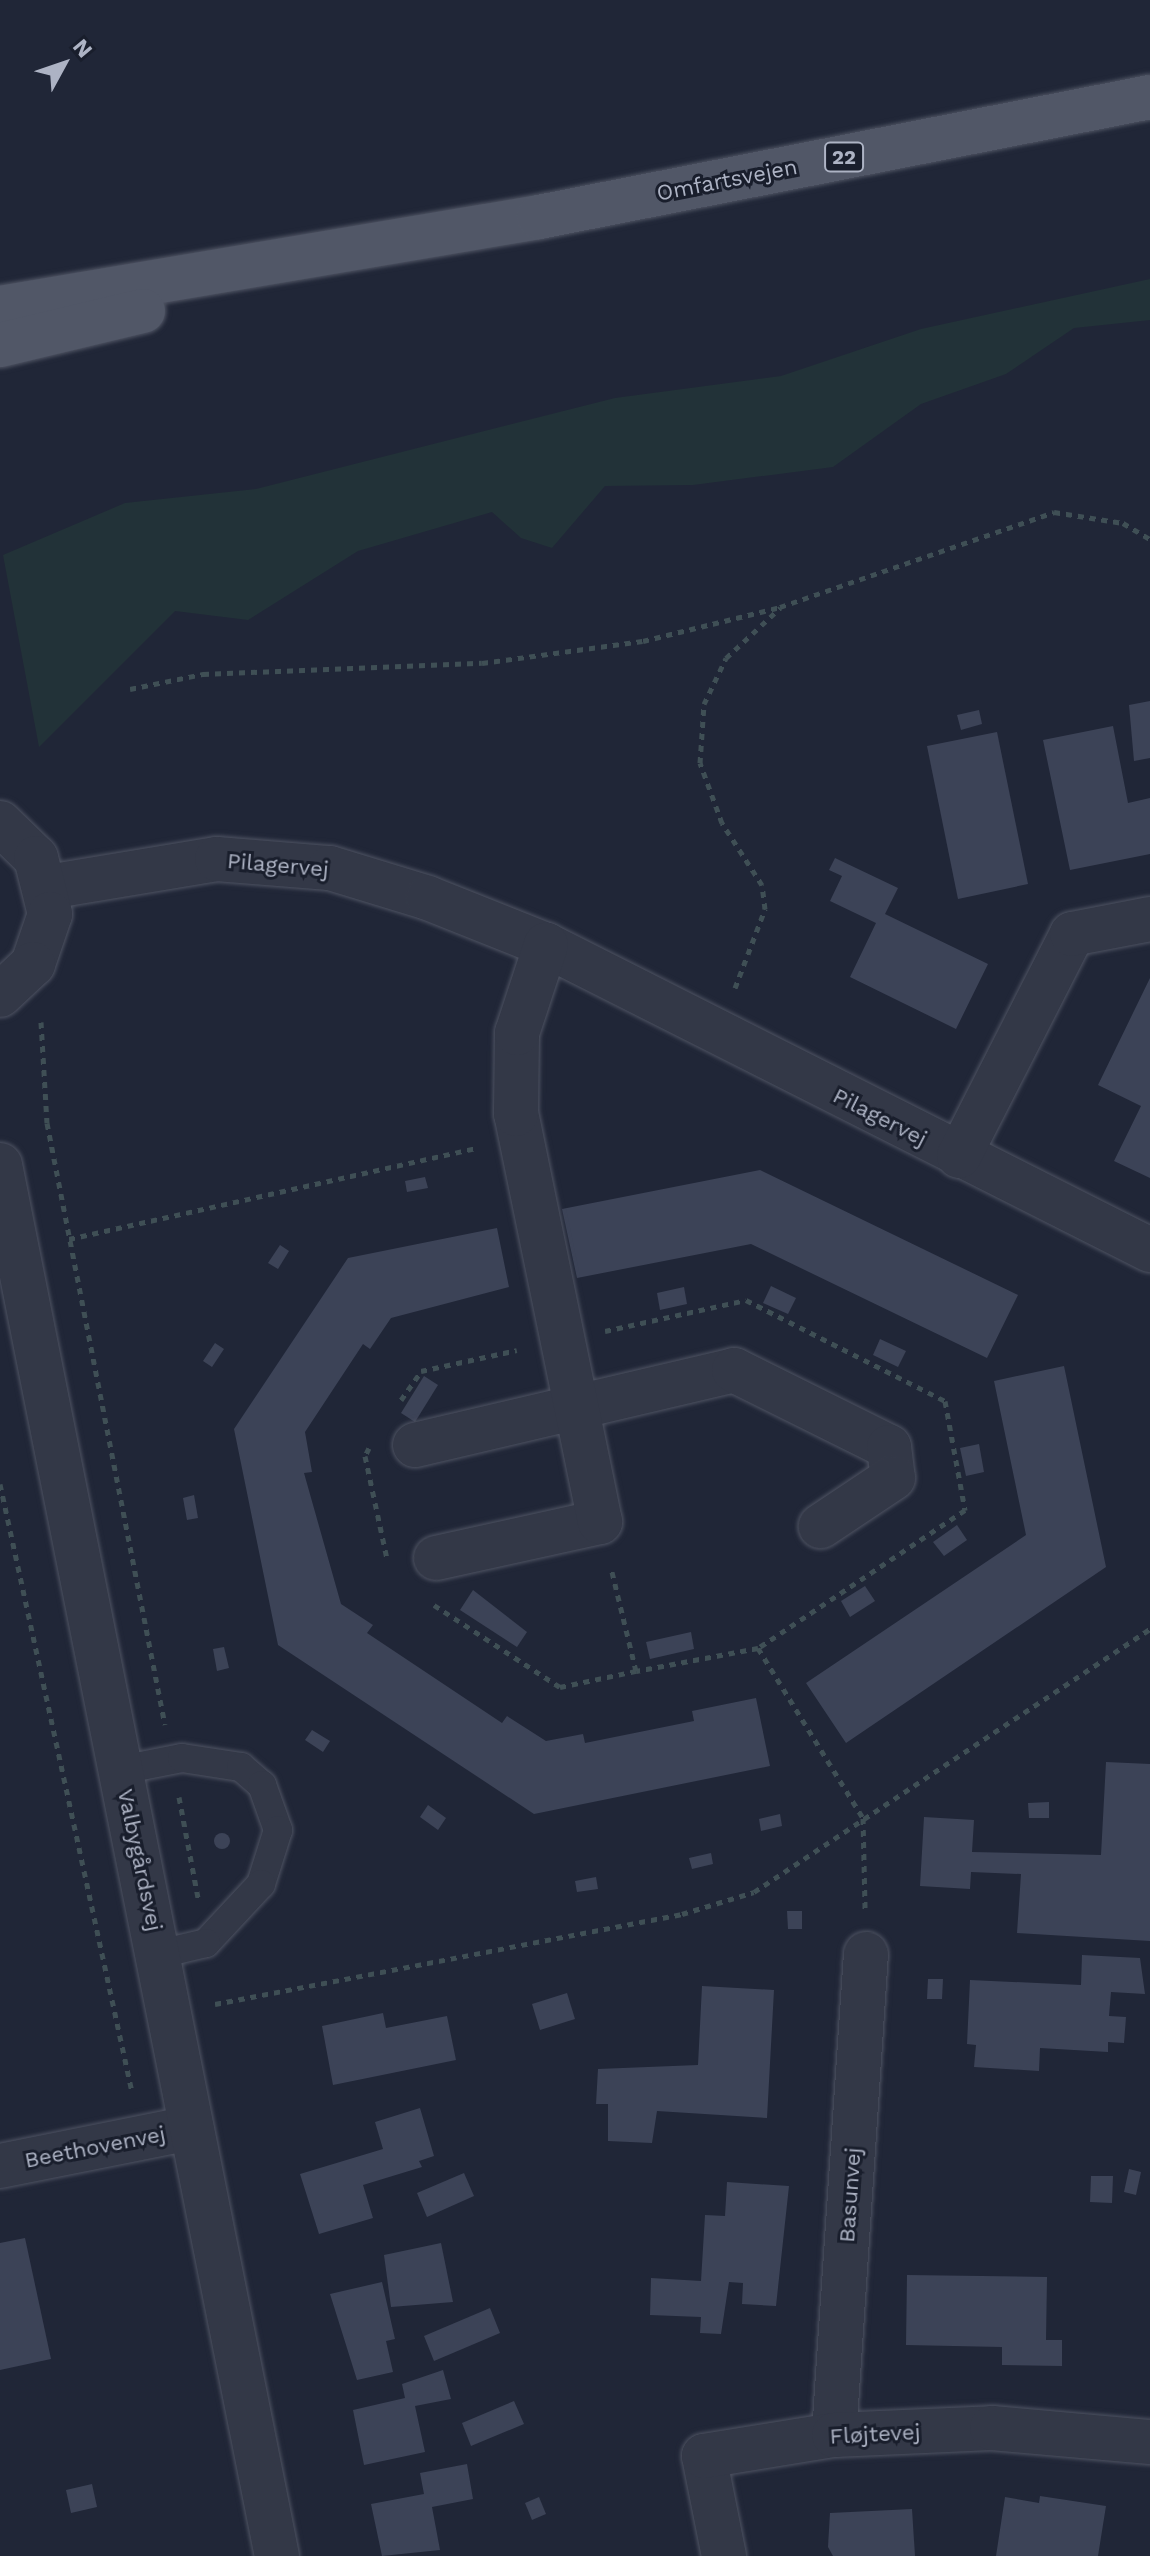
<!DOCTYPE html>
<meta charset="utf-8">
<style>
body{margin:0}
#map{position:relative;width:1150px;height:2556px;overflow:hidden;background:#202637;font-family:"Work Sans",sans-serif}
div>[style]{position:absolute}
.green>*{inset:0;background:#223238}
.building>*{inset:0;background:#3c4357}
.round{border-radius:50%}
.path>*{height:5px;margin-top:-2.5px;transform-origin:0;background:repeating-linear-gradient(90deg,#3f4f55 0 6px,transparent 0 12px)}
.roads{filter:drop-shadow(0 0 2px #4e5362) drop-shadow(0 0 2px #4e5362)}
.service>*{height:28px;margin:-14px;padding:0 14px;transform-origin:14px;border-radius:14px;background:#333847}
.minor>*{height:44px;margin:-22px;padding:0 22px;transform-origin:22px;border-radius:22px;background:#333847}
.tertiary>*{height:44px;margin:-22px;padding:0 22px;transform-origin:22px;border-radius:22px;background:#333847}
.primary>*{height:44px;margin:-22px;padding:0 22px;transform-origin:22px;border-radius:22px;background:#515767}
span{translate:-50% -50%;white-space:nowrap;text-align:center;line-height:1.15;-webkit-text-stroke:6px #191e2c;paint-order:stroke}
.shield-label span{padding:2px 6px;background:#191e2c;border:2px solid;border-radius:6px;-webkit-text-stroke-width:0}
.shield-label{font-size:20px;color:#adb3c4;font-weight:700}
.street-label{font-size:22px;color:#adb3c4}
.north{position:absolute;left:24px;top:24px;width:80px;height:80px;-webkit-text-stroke:6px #191e2c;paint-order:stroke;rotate:50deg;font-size:22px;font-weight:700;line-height:32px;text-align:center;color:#adb3c4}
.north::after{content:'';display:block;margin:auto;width:28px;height:36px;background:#adb3c4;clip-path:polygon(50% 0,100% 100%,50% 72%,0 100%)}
</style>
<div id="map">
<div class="green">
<div style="clip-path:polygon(1150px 279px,1150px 320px,1074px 328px,1006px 374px,921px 404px,833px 467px,693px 485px,605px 486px,552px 548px,521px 538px,492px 512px,358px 551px,248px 620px,175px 611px,39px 747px,3px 555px,125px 503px,256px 489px,615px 398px,781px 376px,921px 329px)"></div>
</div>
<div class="building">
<div style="clip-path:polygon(1150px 701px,1150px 758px,1134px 761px,1129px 705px)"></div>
<div style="clip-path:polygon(979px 710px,982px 724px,961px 730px,957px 715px)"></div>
<div style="clip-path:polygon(1113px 726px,1128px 803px,1150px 798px,1150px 854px,1070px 870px,1043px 740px)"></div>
<div style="clip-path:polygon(997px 732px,1028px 884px,958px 899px,927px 746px)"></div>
<div style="clip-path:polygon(835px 858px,898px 888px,885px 914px,988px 964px,956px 1029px,850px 977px,876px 923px,830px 901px,842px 876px,829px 870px)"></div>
<div style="clip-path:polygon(1150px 978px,1150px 1178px,1114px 1161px,1141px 1106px,1098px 1085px)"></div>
<div style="clip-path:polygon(760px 1170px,1018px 1295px,987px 1358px,751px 1244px,577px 1278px,562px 1209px)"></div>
<div style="clip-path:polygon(425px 1177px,428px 1188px,407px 1192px,405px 1181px)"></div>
<div style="clip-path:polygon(497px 1228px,509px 1287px,391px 1318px,370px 1349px,363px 1344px,305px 1432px,312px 1472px,304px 1473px,341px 1604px,373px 1625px,367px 1633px,502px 1723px,507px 1716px,546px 1741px,583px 1734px,585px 1743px,694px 1721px,692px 1711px,756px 1698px,770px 1766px,534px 1814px,278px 1645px,234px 1429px,348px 1258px)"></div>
<div style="clip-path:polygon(280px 1245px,289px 1251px,278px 1269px,268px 1263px)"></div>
<div style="clip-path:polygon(771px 1286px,796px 1298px,788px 1314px,763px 1303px)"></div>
<div style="clip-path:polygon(684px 1287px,687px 1304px,660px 1310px,657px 1293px)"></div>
<div style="clip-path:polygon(880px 1339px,906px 1351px,898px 1367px,873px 1355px)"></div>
<div style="clip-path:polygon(215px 1343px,224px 1349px,212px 1367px,203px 1361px)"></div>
<div style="clip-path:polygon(1064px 1366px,1106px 1567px,846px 1743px,806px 1683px,1026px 1535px,994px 1381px)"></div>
<div style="clip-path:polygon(424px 1376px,438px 1385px,415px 1422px,401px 1413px)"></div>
<div style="clip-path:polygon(979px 1444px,984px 1472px,966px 1476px,960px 1448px)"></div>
<div style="clip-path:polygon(194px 1495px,198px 1518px,187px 1520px,183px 1498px)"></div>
<div style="clip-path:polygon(957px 1525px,967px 1540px,944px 1556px,933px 1542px)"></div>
<div style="clip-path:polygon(865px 1586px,875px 1601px,850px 1617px,841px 1601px)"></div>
<div style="clip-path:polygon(473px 1590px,527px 1632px,517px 1647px,460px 1610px)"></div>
<div style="clip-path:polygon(691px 1632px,694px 1649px,650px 1659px,646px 1642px)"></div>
<div style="clip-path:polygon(224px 1647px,229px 1668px,217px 1671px,213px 1649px)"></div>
<div style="clip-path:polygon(312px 1730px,330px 1741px,323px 1752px,305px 1740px)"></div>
<div style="clip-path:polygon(1106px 1762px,1150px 1764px,1150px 1941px,1017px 1933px,1021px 1874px,971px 1872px,970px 1889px,920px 1886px,924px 1817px,974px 1820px,972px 1852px,1101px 1855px)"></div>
<div style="clip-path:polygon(1049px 1802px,1049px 1818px,1029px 1818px,1028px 1803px)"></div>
<div style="clip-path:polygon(428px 1805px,446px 1818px,438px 1830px,420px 1817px)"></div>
<div style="clip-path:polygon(780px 1814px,782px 1826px,761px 1831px,759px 1819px)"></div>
<div class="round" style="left:214px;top:1833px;width:16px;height:16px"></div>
<div style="clip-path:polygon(711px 1853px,713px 1864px,692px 1869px,689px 1858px)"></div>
<div style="clip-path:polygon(596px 1877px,598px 1889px,577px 1892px,575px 1881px)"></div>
<div style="clip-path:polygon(787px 1911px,802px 1911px,802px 1929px,788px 1929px)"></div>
<div style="clip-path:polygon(1082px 1955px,1140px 1958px,1145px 1994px,1111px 1992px,1109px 2016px,1126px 2017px,1124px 2043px,1108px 2042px,1108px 2052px,1040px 2048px,1039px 2071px,974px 2067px,976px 2045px,967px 2044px,970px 1980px,1081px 1985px)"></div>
<div style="clip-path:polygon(928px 1979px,943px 1979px,942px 1999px,927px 1999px)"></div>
<div style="clip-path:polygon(702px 1986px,774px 1990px,767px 2118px,657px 2111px,652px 2143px,608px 2141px,608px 2104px,596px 2104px,598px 2069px,698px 2065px)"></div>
<div style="clip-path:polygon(567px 1993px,575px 2019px,540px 2030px,532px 2004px)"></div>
<div style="clip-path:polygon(383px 2013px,386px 2028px,447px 2016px,456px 2060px,333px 2085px,322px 2026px)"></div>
<div style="clip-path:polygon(420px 2108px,434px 2156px,419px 2161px,422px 2167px,363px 2185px,373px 2218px,319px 2234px,300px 2174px,383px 2149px,375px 2122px)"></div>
<div style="clip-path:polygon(1129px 2169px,1141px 2172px,1136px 2195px,1124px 2192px)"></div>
<div style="clip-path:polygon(464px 2173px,474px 2196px,427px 2217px,417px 2193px)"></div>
<div style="clip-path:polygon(1091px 2176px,1113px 2176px,1112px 2203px,1090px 2202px)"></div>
<div style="clip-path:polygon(727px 2182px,789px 2186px,776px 2306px,742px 2304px,743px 2283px,729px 2282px,721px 2334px,700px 2333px,701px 2317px,650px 2315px,651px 2278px,701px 2281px,705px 2215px,725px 2216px)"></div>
<div style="clip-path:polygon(25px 2238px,51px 2359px,0 2370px,0 2243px)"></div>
<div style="clip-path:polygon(441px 2243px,453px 2302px,391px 2307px,384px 2255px)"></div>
<div style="clip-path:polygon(907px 2275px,1047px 2277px,1046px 2340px,1062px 2340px,1062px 2366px,1002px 2365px,1002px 2347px,906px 2345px)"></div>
<div style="clip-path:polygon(382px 2282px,395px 2339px,386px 2341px,393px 2372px,357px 2380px,330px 2294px)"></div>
<div style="clip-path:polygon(490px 2308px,500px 2333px,434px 2361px,424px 2336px)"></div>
<div style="clip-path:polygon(443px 2370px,451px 2399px,415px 2406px,425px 2452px,364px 2465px,353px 2410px,405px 2398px,402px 2384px)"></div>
<div style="clip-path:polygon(514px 2401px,524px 2424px,471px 2446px,462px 2423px)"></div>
<div style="clip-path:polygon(467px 2464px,473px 2499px,432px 2507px,440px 2550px,382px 2556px,371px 2504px,424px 2494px,420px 2473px)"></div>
<div style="clip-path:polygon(92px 2484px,97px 2507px,71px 2513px,66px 2490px)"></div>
<div style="clip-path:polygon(1040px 2496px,1106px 2506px,1098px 2556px,996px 2556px,1005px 2497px,1039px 2503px)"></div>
<div style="clip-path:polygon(539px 2497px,546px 2514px,532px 2520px,525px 2503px)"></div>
<div style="clip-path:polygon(912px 2509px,915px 2556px,833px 2556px,828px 2547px,830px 2513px)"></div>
</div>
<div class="path">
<div style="left:130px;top:689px;width:75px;rotate:-11.6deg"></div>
<div style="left:203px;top:674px;width:279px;rotate:-2.3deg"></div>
<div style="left:482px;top:663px;width:162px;rotate:-7.8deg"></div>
<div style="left:643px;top:641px;width:141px;rotate:-13.9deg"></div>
<div style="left:780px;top:607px;width:290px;rotate:-19.1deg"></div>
<div style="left:1054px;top:512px;width:70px;rotate:9.1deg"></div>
<div style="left:1123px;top:523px;width:31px;rotate:31deg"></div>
<div style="left:735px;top:988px;width:85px;rotate:-69.2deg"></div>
<div style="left:765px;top:909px;width:24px;rotate:-97deg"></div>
<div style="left:762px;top:885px;width:74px;rotate:-122.8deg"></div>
<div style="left:722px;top:823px;width:64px;rotate:-110.1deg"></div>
<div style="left:700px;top:763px;width:59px;rotate:-86.1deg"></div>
<div style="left:704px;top:704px;width:51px;rotate:-64.4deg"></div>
<div style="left:726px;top:658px;width:74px;rotate:-42.8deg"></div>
<div style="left:41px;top:1022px;width:101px;rotate:86.6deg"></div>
<div style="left:47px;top:1123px;width:613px;rotate:78.91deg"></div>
<div style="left:69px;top:1239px;width:418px;rotate:-12.6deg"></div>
<div style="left:605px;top:1331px;width:144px;rotate:-12.4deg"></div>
<div style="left:746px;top:1300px;width:223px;rotate:26.9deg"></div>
<div style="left:945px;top:1401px;width:111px;rotate:79.6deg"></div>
<div style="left:965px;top:1510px;width:249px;rotate:146.3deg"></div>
<div style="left:758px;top:1648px;width:124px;rotate:169.3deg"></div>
<div style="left:401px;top:1400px;width:35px;rotate:-55deg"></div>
<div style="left:421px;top:1371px;width:98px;rotate:-12.3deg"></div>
<div style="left:369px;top:1448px;width:9px;rotate:117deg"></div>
<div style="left:365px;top:1456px;width:105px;rotate:77.9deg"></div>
<div style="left:0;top:1484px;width:622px;rotate:77.75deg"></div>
<div style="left:434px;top:1605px;width:150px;rotate:33.1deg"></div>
<div style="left:560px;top:1687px;width:78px;rotate:-11.9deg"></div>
<div style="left:636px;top:1671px;width:106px;rotate:-103.6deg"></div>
<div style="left:758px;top:1648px;width:200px;rotate:58.3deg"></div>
<div style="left:863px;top:1818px;width:91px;rotate:88.7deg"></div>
<div style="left:179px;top:1797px;width:103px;rotate:79.3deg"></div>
<div style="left:215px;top:2004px;width:476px;rotate:-10.9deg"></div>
<div style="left:682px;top:1914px;width:75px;rotate:-17deg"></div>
<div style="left:754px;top:1892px;width:475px;rotate:-33.6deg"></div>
</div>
<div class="roads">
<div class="service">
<div style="left:121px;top:1770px;width:62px;rotate:-11.1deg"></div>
<div style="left:182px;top:1758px;width:60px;rotate:8.7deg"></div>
<div style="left:241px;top:1767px;width:28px;rotate:41deg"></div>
<div style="left:262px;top:1785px;width:48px;rotate:70.4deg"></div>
<div style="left:278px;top:1830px;width:57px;rotate:107.5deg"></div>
<div style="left:261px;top:1884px;width:81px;rotate:133deg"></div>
<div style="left:206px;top:1943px;width:47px;rotate:166.6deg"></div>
</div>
<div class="minor">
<div style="left:48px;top:887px;width:171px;rotate:-9.4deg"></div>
<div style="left:217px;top:859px;width:113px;rotate:4.6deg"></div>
<div style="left:330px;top:868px;width:102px;rotate:17deg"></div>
<div style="left:428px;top:898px;width:127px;rotate:21.7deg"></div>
<div style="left:546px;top:945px;width:677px;rotate:26.79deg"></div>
<div style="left:959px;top:1156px;width:249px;rotate:-63deg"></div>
<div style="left:1072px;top:934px;width:79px;rotate:-10.9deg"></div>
<div style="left:415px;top:1445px;width:328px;rotate:-13.2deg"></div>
<div style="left:734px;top:1370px;width:173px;rotate:26.4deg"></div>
<div style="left:889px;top:1447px;width:31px;rotate:83deg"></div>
<div style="left:893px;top:1478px;width:87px;rotate:146.3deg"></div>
<div style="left:436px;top:1558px;width:168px;rotate:-12.4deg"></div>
<div style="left:600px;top:1522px;width:417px;rotate:-101.6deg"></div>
<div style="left:516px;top:1114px;width:81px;rotate:-89.3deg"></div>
<div style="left:517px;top:1033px;width:93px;rotate:-71.8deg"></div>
<div style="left:0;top:2166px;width:195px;rotate:-11.3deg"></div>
<div style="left:834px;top:2435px;width:482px;rotate:-86.2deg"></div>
<div style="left:724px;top:2556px;width:102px;rotate:-101.3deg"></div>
<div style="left:704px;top:2456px;width:132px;rotate:-9.2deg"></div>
<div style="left:834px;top:2435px;width:158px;rotate:-2.5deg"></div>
<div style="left:992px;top:2428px;width:159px;rotate:5.1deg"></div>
</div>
<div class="tertiary">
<div style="left:0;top:823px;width:50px;rotate:44.2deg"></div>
<div style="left:36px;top:858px;width:58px;rotate:76deg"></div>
<div style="left:50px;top:914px;width:53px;rotate:108.8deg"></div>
<div style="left:33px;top:964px;width:45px;rotate:136.8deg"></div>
<div style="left:0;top:1165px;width:1418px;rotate:78.74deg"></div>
</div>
<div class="primary">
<div style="left:0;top:308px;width:547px;rotate:-9.58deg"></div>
<div style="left:539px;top:217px;width:623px;rotate:-11.11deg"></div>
<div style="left:0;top:345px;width:147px;rotate:-13.4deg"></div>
</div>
</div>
<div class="shield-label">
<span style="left:844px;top:157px">22</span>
</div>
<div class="street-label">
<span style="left:727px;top:180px;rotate:-11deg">Omfartsvejen</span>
<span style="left:278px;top:865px;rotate:5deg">Pilagervej</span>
<span style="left:880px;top:1117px;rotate:27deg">Pilagervej</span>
<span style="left:140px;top:1860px;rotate:78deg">Valbygårdsvej</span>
<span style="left:95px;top:2147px;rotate:-11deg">Beethovenvej</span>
<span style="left:850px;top:2195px;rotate:-86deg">Basunvej</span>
<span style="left:875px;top:2434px;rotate:-3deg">Fløjtevej</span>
</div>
<div class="north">N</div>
</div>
